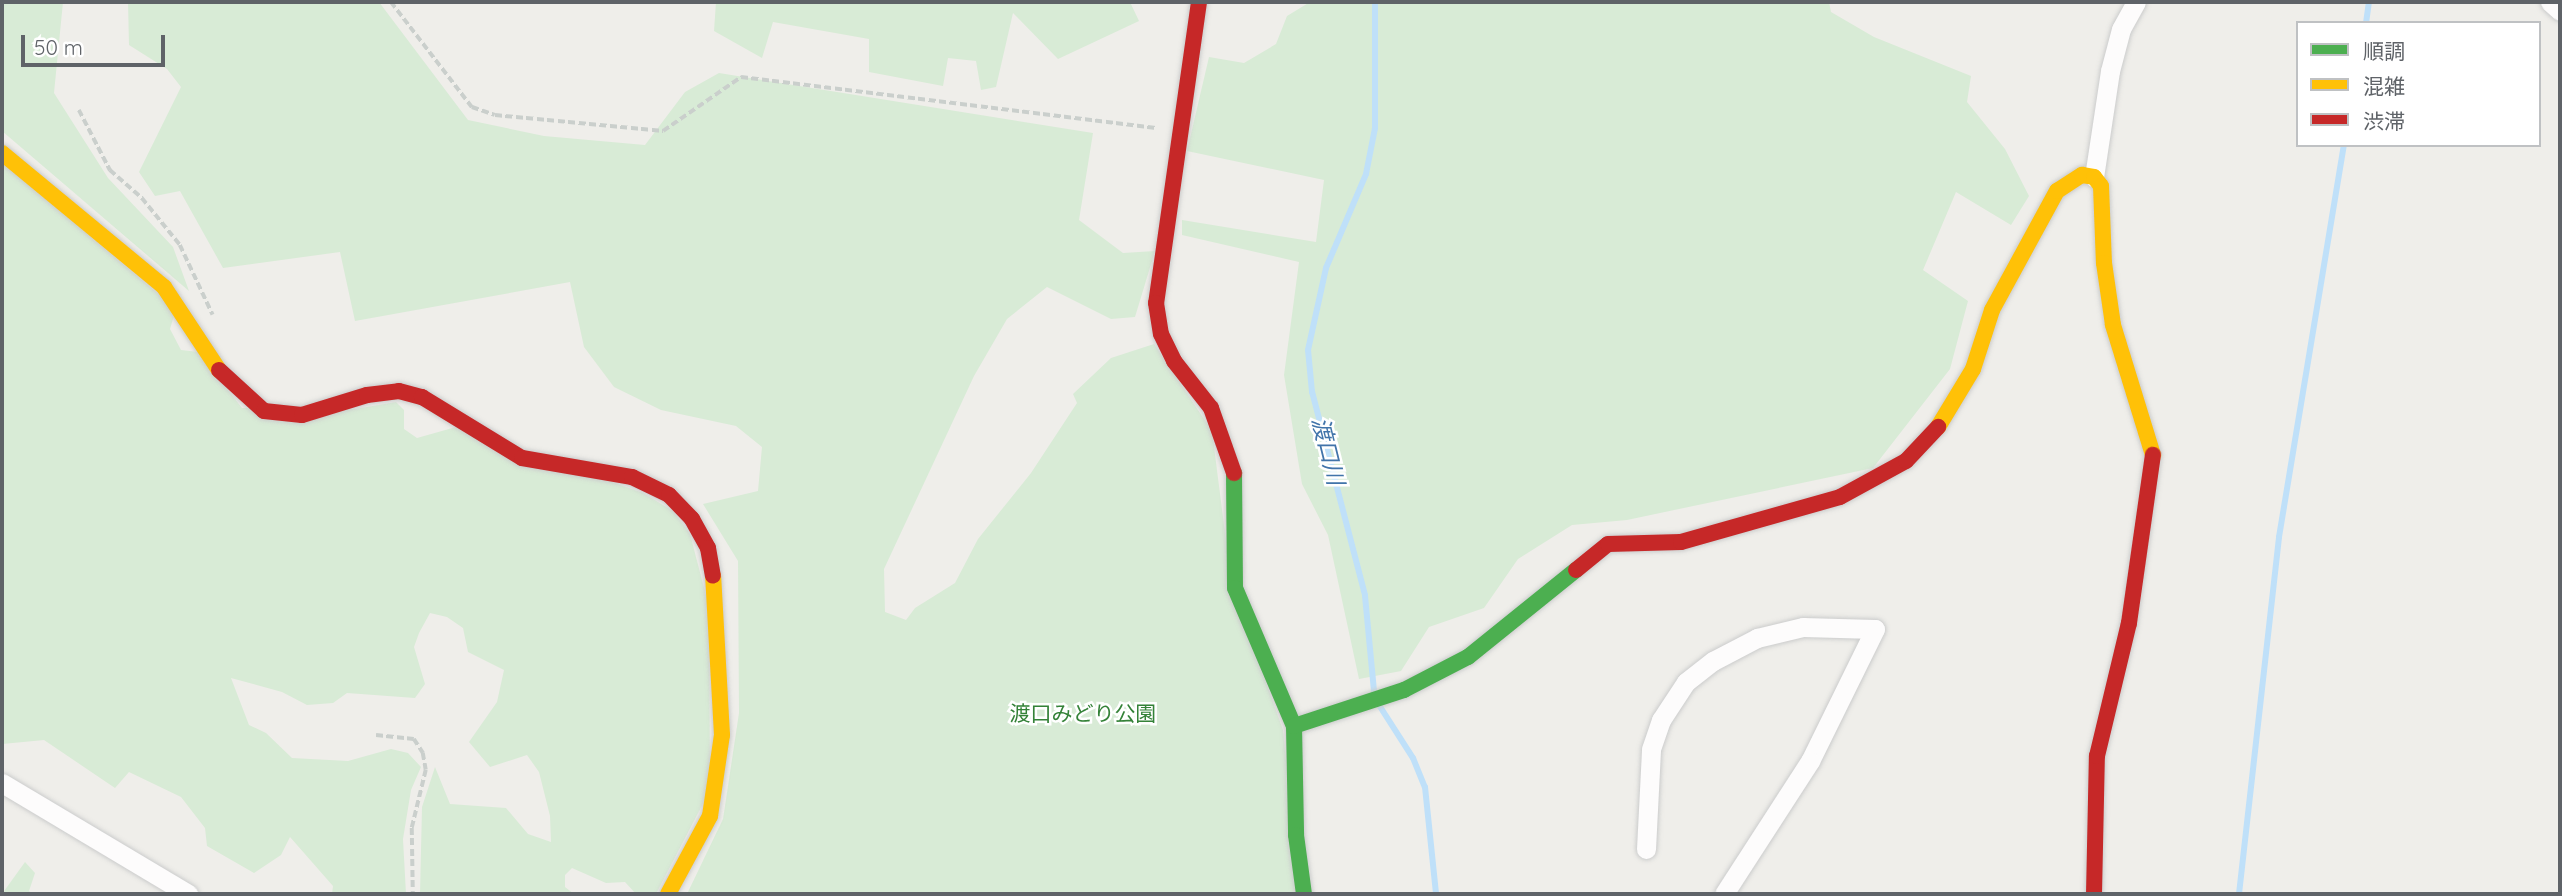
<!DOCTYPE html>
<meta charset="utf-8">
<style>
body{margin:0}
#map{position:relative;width:2562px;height:896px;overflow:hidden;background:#efeeea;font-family:Quicksand,"Noto Sans JP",sans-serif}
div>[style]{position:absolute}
.green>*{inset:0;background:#d8ebd6}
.stream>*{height:6px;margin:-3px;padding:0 3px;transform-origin:3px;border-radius:3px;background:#bfe0f9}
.path>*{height:3.5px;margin-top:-1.75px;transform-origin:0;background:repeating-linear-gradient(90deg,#cacfcc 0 7px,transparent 0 10.5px)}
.roads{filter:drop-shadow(0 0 2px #cbcccc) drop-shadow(0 0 2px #cbcccc)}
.street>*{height:19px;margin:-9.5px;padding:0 9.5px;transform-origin:9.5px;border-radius:9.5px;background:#fdfcfc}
.fast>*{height:16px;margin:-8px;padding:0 8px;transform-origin:8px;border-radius:8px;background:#4caf50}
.slow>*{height:16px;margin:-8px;padding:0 8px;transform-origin:8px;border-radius:8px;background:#ffc107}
.jam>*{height:16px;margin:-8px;padding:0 8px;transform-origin:8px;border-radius:8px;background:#c62828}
span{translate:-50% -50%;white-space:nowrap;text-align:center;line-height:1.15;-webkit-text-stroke:5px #fff;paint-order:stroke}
.park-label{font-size:21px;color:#348238}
.water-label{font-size:23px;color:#4174aa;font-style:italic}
.frame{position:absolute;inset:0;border:4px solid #5f6368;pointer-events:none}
.legend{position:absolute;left:2296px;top:21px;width:245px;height:126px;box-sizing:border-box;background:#fff;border:2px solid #bfc1c3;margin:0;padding:9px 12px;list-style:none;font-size:21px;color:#5f6368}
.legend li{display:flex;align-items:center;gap:14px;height:35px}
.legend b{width:35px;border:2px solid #bfc1c3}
.scale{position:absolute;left:21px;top:35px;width:144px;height:32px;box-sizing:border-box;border:4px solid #5f6368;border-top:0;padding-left:9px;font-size:21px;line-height:24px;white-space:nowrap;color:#5f6368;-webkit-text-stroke:5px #fff;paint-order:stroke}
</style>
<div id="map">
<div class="green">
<div style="clip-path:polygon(2px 2px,63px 2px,54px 93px,108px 178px,173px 247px,189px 291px,2px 131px)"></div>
<div style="clip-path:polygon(128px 2px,379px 2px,468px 120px,544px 136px,645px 145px,685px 92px,719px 73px,1093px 133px,1079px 220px,1123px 253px,1155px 251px,1135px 317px,1111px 319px,1047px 287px,1007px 319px,974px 376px,884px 569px,885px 612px,906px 620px,915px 608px,955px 583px,978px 539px,1031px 473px,1077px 403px,1073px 394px,1111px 358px,1154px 344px,1212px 431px,1232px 588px,1283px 730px,1299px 894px,687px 894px,723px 819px,739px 713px,738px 561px,703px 504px,758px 491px,762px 447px,736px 426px,661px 410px,614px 387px,584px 347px,570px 282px,355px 321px,340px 252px,223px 268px,180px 191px,155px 196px,139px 172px,181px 87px,167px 69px,129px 45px)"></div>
<div style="clip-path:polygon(716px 2px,1130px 2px,1139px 21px,1058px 59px,1013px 13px,996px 87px,981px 90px,976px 61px,948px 58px,943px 86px,869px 72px,869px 39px,773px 22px,762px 58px,714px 31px)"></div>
<div style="clip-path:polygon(1310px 2px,1829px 2px,1831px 12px,1874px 37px,1971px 76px,1967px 102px,2005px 149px,2029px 196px,2011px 225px,1956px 192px,1923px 270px,1968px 301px,1950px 369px,1873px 468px,1627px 520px,1572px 525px,1518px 559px,1484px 608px,1429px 627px,1401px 671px,1359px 679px,1328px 535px,1302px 484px,1284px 375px,1299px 262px,1182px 235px,1182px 220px,1316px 242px,1324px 180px,1187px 151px,1209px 57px,1244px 63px,1276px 44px,1287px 16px)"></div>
<div style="clip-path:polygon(2px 162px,176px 309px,170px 329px,181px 350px,198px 352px,242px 408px,355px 409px,396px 402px,404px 410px,404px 429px,417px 438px,456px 427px,643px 493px,673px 511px,690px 534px,709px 607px,710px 790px,656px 894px,636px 894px,625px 882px,606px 883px,572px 868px,565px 875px,565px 887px,574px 894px,420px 894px,422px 807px,435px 767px,450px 804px,506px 808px,528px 834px,551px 842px,550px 816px,539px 772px,527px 755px,490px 767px,469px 742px,497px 702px,504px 670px,468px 652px,463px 628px,447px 617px,430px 613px,419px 633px,414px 647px,425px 684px,415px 698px,347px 693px,333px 703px,307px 705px,282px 692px,231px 678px,249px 725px,266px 733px,292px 758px,348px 761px,391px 749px,408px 753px,421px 767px,411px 790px,403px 839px,406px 894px,332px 894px,333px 886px,290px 837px,281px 855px,254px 873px,207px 846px,205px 828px,181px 797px,129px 772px,115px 788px,44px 740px,2px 744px)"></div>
<div style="clip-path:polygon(25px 862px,35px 873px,29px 891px,33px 894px,2px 894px)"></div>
</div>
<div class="stream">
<div style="left:2366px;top:23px;width:21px;rotate:-82deg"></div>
<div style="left:1374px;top:691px;width:96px;rotate:-95.4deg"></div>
<div style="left:1365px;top:595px;width:210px;rotate:-104.6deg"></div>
<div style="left:1312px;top:392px;width:42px;rotate:-95.4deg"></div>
<div style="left:1308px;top:350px;width:84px;rotate:-77.6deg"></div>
<div style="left:1326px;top:268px;width:102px;rotate:-66.9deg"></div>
<div style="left:1366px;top:174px;width:47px;rotate:-78.9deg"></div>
<div style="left:1375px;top:128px;width:126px;rotate:-90deg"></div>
<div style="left:1379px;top:705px;width:63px;rotate:57.3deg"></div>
<div style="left:1413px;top:758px;width:31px;rotate:68deg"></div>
<div style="left:1425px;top:787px;width:108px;rotate:84.1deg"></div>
<div style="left:2239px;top:894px;width:359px;rotate:-83.6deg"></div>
<div style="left:2279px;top:537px;width:397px;rotate:-80.6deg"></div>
</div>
<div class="path">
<div style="left:391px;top:2px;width:133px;rotate:52.4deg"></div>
<div style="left:472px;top:107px;width:24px;rotate:19deg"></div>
<div style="left:495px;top:115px;width:169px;rotate:5.4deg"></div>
<div style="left:663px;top:131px;width:95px;rotate:-34.7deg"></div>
<div style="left:741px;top:77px;width:420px;rotate:7deg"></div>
<div style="left:79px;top:110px;width:68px;rotate:62.7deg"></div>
<div style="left:110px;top:170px;width:43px;rotate:41.2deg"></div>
<div style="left:142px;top:198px;width:60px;rotate:51deg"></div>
<div style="left:180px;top:245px;width:77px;rotate:64.8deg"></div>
<div style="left:376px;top:735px;width:38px;rotate:6deg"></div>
<div style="left:414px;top:739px;width:17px;rotate:57deg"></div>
<div style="left:423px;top:753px;width:17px;rotate:80deg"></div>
<div style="left:426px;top:770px;width:60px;rotate:103.6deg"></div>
<div style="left:412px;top:828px;width:66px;rotate:89.1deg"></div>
</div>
<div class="roads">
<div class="street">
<div style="left:2550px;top:2px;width:13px;rotate:42deg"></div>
<div style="left:2094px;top:177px;width:107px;rotate:-81.4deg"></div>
<div style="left:2110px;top:71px;width:43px;rotate:-75.3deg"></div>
<div style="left:2121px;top:29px;width:31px;rotate:-61deg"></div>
<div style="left:2px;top:783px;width:217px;rotate:30.8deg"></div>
<div style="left:1646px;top:849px;width:100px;rotate:-87.1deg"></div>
<div style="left:1651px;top:749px;width:31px;rotate:-71deg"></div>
<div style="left:1661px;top:720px;width:45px;rotate:-56.7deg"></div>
<div style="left:1686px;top:682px;width:34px;rotate:-38deg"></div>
<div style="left:1713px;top:661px;width:50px;rotate:-27.6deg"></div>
<div style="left:1757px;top:638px;width:47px;rotate:-13.4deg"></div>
<div style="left:1803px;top:627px;width:72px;rotate:1.6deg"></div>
<div style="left:1875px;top:629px;width:147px;rotate:116.2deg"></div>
<div style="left:1810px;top:761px;width:158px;rotate:122.9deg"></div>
</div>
<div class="fast">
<div style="left:1234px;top:473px;width:115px;rotate:89.5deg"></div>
<div style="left:1235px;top:588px;width:150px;rotate:66.9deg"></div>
<div style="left:1294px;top:726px;width:109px;rotate:88.9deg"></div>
<div style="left:1296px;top:835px;width:60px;rotate:82.3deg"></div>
<div style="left:1294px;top:726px;width:116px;rotate:-18.1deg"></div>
<div style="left:1404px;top:690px;width:72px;rotate:-27.3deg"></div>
<div style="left:1468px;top:657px;width:139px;rotate:-38.9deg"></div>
</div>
<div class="slow">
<div style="left:2px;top:153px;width:210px;rotate:39.6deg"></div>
<div style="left:164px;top:287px;width:100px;rotate:56.5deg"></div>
<div style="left:1938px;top:427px;width:68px;rotate:-58.9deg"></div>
<div style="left:1973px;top:369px;width:62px;rotate:-72.1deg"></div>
<div style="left:1992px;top:310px;width:136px;rotate:-61.4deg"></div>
<div style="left:2057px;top:191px;width:30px;rotate:-33deg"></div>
<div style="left:2082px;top:175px;width:12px;rotate:9deg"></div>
<div style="left:2094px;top:177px;width:11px;rotate:52deg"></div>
<div style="left:2101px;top:186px;width:77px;rotate:87.8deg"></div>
<div style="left:2104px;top:263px;width:63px;rotate:81.7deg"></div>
<div style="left:2113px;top:325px;width:136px;rotate:72.9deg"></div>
<div style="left:668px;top:894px;width:89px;rotate:-61.7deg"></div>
<div style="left:710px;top:816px;width:82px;rotate:-81.6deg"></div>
<div style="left:722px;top:735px;width:159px;rotate:-93.2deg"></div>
</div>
<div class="jam">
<div style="left:1199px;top:2px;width:304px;rotate:98.1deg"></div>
<div style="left:1156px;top:303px;width:31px;rotate:81deg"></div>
<div style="left:1161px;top:334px;width:30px;rotate:64deg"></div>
<div style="left:1174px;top:361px;width:60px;rotate:51.8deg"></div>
<div style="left:1211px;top:408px;width:69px;rotate:70.5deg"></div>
<div style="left:219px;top:370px;width:61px;rotate:42.3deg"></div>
<div style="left:264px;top:411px;width:38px;rotate:6deg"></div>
<div style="left:302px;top:415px;width:68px;rotate:-17.1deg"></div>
<div style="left:367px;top:395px;width:32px;rotate:-7deg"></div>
<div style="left:399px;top:391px;width:24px;rotate:15deg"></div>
<div style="left:422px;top:397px;width:117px;rotate:31.4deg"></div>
<div style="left:522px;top:458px;width:112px;rotate:9.8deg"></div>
<div style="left:632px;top:477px;width:41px;rotate:25.9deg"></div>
<div style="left:669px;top:495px;width:33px;rotate:46deg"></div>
<div style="left:692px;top:519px;width:33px;rotate:61deg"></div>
<div style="left:708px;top:548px;width:28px;rotate:80deg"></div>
<div style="left:1576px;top:570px;width:41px;rotate:-39.1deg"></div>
<div style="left:1608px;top:544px;width:73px;rotate:-1.6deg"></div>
<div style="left:1681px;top:542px;width:165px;rotate:-15.8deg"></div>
<div style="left:1840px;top:497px;width:75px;rotate:-28.6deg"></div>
<div style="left:1906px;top:461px;width:47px;rotate:-46.7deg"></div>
<div style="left:2094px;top:894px;width:138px;rotate:-88.8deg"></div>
<div style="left:2097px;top:756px;width:137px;rotate:-76.5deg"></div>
<div style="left:2129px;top:623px;width:170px;rotate:-81.9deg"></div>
</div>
</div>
<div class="park-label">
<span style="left:1083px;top:713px">渡口みどり公園</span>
</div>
<div class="water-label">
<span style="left:1328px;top:451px;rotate:76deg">渡口川</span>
</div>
<div class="frame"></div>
<ul class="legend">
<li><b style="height:9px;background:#4caf50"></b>順調</li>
<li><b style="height:9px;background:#ffc107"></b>混雑</li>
<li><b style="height:9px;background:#c62828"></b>渋滞</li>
</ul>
<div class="scale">50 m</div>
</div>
